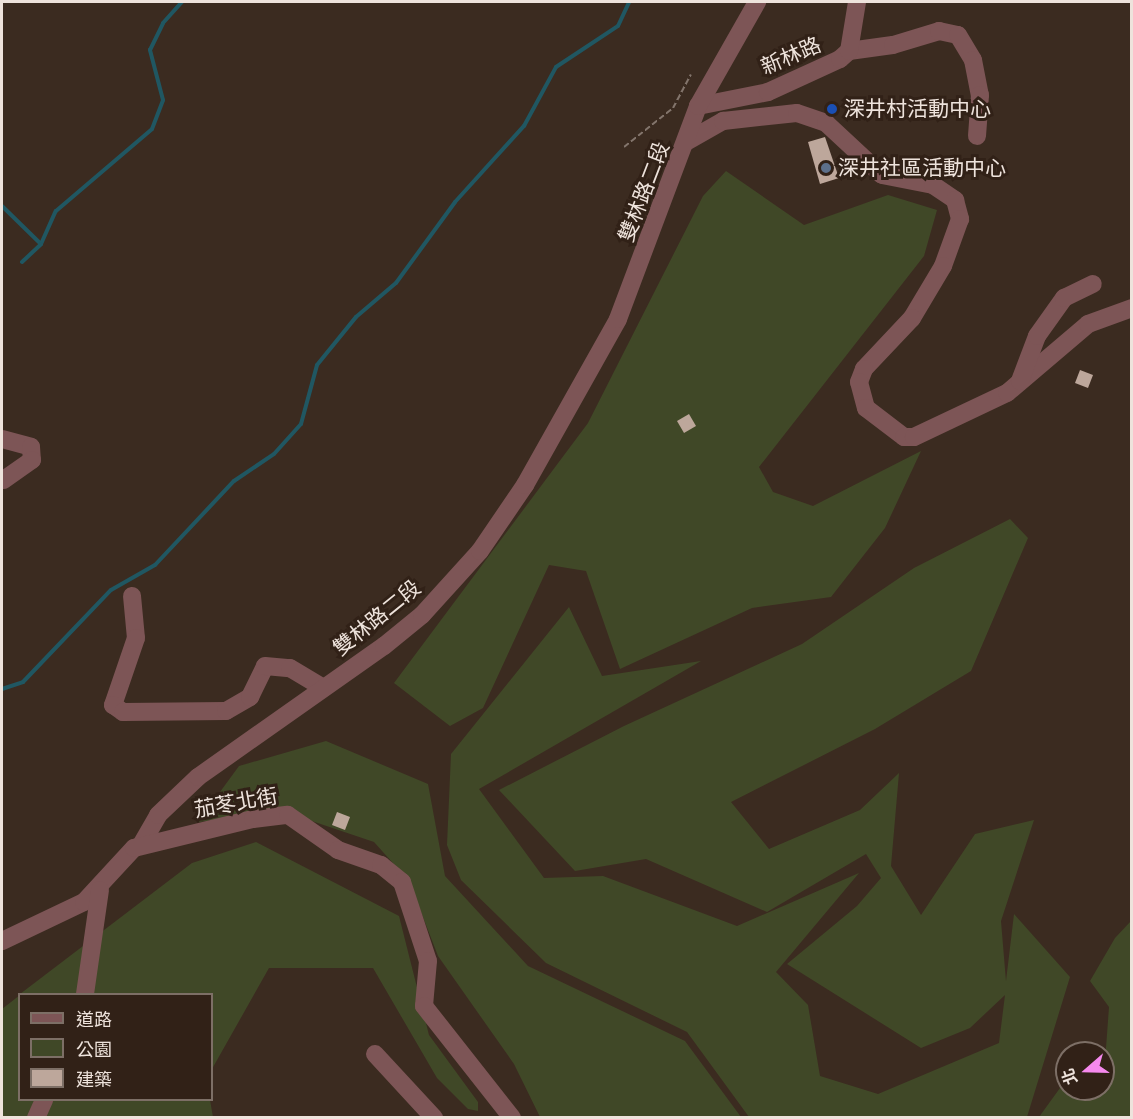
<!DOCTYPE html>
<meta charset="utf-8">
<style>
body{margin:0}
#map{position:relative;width:1133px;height:1119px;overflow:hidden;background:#3b2b20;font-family:"Fira Sans Condensed","Noto Sans TC",sans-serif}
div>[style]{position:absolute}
.green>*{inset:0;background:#404827}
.stream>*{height:4px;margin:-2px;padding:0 2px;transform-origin:2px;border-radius:2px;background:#205762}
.building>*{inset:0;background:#bda79b}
.path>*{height:2px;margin-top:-1px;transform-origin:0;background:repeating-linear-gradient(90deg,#83756c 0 6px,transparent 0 9px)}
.minor>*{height:18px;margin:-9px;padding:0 9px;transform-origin:9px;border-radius:9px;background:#7d5556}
.dots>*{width:16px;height:16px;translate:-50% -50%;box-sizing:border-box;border:3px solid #312117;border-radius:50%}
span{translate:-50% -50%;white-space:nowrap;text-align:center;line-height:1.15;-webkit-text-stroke:6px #312117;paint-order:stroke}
.street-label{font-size:21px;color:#eee3dc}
.poi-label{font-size:21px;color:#eee3dc}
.left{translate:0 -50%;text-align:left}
.frame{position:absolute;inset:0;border:3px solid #eee3dc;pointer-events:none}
.legend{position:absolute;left:18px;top:993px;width:195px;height:108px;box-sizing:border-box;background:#312117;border:2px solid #7d6f66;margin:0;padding:8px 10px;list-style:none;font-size:18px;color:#eee3dc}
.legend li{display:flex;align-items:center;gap:12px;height:30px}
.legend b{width:30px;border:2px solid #7d6f66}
.north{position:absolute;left:1055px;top:1041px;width:60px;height:60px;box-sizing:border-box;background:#312117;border:2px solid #7d6f66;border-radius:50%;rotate:250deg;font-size:16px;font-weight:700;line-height:24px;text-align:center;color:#eee3dc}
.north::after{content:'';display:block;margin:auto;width:21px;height:27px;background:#f689ee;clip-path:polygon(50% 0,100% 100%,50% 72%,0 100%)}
</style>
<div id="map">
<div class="green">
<div style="clip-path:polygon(726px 171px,804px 225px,888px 195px,937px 210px,924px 256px,759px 467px,773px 492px,813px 506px,921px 451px,885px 528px,831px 597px,752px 608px,620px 669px,586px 571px,549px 565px,483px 708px,450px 726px,394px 683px,588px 423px,703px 196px)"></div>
<div style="clip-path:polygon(1010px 519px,1028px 538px,971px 671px,875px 729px,731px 802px,769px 849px,860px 810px,899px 773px,891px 866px,921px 915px,975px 834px,1034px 820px,1001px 921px,1006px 981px,1014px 914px,1070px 977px,1027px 1117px,749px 1117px,687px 1032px,546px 963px,461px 880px,447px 845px,451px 754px,569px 607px,602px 676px,701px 661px,479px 789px,544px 878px,603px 876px,737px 926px,859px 873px,776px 972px,808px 1005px,820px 1076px,878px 1094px,999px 1043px,1005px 995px,970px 1028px,921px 1048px,787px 964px,857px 906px,881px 878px,866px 854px,767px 912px,646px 859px,575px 871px,499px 790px,624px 726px,802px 644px,914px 568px)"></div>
<div style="clip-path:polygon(326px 741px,428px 784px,445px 876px,528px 966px,685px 1041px,741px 1117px,540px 1117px,514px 1064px,438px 956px,409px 881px,374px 842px,285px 812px,198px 822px,239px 766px)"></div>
<div style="clip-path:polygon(256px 842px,399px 916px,429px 1035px,478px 1102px,478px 1111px,468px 1109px,437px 1078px,373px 968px,269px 968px,212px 1069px,212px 994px,20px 994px,192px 863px)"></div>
<div style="clip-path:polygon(1131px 921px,1131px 1117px,1039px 1117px,1060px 1088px,1103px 1089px,1109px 1007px,1090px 981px,1115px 938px)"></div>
<div style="clip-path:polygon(20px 995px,20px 1100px,210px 1100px,213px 1117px,2px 1118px,2px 1009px)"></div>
</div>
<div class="stream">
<div style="left:2px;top:206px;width:54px;rotate:44.3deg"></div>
<div style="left:41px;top:244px;width:36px;rotate:-66deg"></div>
<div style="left:56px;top:211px;width:126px;rotate:-40.5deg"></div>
<div style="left:152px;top:129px;width:31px;rotate:-69deg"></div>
<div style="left:163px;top:100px;width:52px;rotate:-104.6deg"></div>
<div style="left:150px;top:50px;width:30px;rotate:-64deg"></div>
<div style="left:163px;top:23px;width:28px;rotate:-48deg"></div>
<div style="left:22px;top:262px;width:26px;rotate:-43deg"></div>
<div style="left:2px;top:689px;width:22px;rotate:-18deg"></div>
<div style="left:23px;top:682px;width:127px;rotate:-46.3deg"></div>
<div style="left:111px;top:590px;width:51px;rotate:-29.6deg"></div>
<div style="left:155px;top:565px;width:115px;rotate:-46.8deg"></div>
<div style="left:234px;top:481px;width:48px;rotate:-34deg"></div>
<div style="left:274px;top:454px;width:40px;rotate:-48deg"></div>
<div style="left:301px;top:424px;width:61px;rotate:-74.8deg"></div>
<div style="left:317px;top:365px;width:62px;rotate:-50.9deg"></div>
<div style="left:356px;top:317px;width:52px;rotate:-40.4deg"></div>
<div style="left:396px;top:283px;width:100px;rotate:-53.9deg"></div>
<div style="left:455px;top:202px;width:103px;rotate:-47.8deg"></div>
<div style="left:524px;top:126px;width:67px;rotate:-61.5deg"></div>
<div style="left:556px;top:67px;width:74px;rotate:-33.5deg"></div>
<div style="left:618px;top:26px;width:26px;rotate:-65deg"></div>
</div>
<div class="building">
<div style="clip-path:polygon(825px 137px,839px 178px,820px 184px,808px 142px)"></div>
<div style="clip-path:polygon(1080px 370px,1093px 375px,1088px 388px,1075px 383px)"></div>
<div style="clip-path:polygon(689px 414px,696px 426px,684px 433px,677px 421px)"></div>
<div style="clip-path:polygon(337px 812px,350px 817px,345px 830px,332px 825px)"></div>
</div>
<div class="path">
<div style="left:624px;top:147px;width:63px;rotate:-38.5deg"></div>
<div style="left:673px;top:108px;width:38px;rotate:-62deg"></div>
</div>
<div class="minor">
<div style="left:849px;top:51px;width:44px;rotate:-7.8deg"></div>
<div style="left:893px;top:45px;width:48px;rotate:-16.9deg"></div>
<div style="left:939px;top:31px;width:19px;rotate:12deg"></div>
<div style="left:958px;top:35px;width:29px;rotate:59deg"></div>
<div style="left:973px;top:60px;width:36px;rotate:79deg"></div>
<div style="left:980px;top:95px;width:41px;rotate:94.2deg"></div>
<div style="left:698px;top:106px;width:71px;rotate:-11.3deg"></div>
<div style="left:768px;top:92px;width:79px;rotate:-24.6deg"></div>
<div style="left:840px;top:59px;width:12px;rotate:-42deg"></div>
<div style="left:849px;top:51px;width:50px;rotate:-80.7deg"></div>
<div style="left:686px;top:142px;width:43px;rotate:-29.6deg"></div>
<div style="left:723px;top:121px;width:74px;rotate:-6.2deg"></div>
<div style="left:797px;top:113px;width:31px;rotate:19deg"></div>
<div style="left:826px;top:123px;width:76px;rotate:42.9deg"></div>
<div style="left:882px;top:175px;width:52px;rotate:11.1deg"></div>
<div style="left:933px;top:185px;width:27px;rotate:34deg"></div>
<div style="left:955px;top:200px;width:20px;rotate:75deg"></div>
<div style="left:960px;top:219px;width:50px;rotate:109.9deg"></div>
<div style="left:943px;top:266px;width:61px;rotate:120.8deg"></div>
<div style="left:912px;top:318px;width:70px;rotate:133.3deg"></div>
<div style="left:864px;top:369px;width:14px;rotate:111deg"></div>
<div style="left:859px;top:382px;width:27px;rotate:75deg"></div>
<div style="left:866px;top:408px;width:48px;rotate:37.3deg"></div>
<div style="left:904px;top:437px;width:10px"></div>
<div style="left:914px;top:437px;width:103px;rotate:-25.3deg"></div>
<div style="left:1007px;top:393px;width:106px;rotate:-40.4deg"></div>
<div style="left:1088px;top:324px;width:47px;rotate:-20deg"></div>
<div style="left:1020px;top:381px;width:48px;rotate:-69.3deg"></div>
<div style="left:1037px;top:336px;width:47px;rotate:-54.6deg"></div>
<div style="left:1064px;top:298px;width:32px;rotate:-26deg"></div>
<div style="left:2px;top:439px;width:30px;rotate:15deg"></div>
<div style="left:31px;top:447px;width:13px;rotate:86deg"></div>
<div style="left:32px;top:460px;width:35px;rotate:145deg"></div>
<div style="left:132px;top:596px;width:42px;rotate:84.6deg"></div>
<div style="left:136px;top:638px;width:71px;rotate:108.9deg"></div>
<div style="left:113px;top:705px;width:12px;rotate:35deg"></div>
<div style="left:123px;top:712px;width:103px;rotate:-0.6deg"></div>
<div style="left:226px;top:711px;width:28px;rotate:-30deg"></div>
<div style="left:250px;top:697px;width:34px;rotate:-64deg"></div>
<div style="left:265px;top:666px;width:25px;rotate:5deg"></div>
<div style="left:290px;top:668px;width:39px;rotate:31deg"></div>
<div style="left:141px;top:845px;width:34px;rotate:-60deg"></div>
<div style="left:158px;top:815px;width:55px;rotate:-43.5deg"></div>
<div style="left:198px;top:777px;width:228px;rotate:-35.2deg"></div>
<div style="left:384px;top:646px;width:49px;rotate:-39.2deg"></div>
<div style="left:422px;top:615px;width:86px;rotate:-47.8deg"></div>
<div style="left:480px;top:551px;width:80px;rotate:-55.7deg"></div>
<div style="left:525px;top:485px;width:190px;rotate:-60.7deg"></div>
<div style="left:618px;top:319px;width:228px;rotate:-69.4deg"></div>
<div style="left:698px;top:106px;width:120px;rotate:-60.4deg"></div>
<div style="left:2px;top:941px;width:91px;rotate:-25.4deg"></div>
<div style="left:84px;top:902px;width:74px;rotate:-47.2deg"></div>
<div style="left:134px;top:848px;width:122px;rotate:-13.7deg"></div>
<div style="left:253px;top:819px;width:35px;rotate:-7deg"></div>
<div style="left:288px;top:815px;width:61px;rotate:35deg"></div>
<div style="left:338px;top:850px;width:46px;rotate:19.2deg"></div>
<div style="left:381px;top:865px;width:27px;rotate:39deg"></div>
<div style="left:402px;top:882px;width:83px;rotate:71.8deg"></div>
<div style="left:428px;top:961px;width:45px;rotate:95.1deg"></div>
<div style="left:424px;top:1006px;width:142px;rotate:51.8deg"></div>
<div style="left:85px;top:994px;width:105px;rotate:-81.8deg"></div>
<div style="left:375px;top:1054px;width:87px;rotate:47.3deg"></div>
<div style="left:36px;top:1118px;width:20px;rotate:-66deg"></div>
</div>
<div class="dots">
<div style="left:832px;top:109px;background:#1a4fb4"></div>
<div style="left:826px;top:168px;background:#5c6f8a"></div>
</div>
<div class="street-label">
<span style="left:791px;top:56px;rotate:-23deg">新林路</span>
<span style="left:644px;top:192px;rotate:-69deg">雙林路二段</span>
<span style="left:377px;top:618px;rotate:-39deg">雙林路二段</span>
<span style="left:236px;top:803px;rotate:-10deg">茄苳北街</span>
</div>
<div class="poi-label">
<span class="left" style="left:844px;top:109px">深井村活動中心</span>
<span class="left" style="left:838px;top:168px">深井社區活動中心</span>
</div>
<div class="frame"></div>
<ul class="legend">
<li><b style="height:8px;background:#7d5556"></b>道路</li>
<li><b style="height:16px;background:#404827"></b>公園</li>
<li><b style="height:16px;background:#bda79b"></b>建築</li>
</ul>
<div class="north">北</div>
</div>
